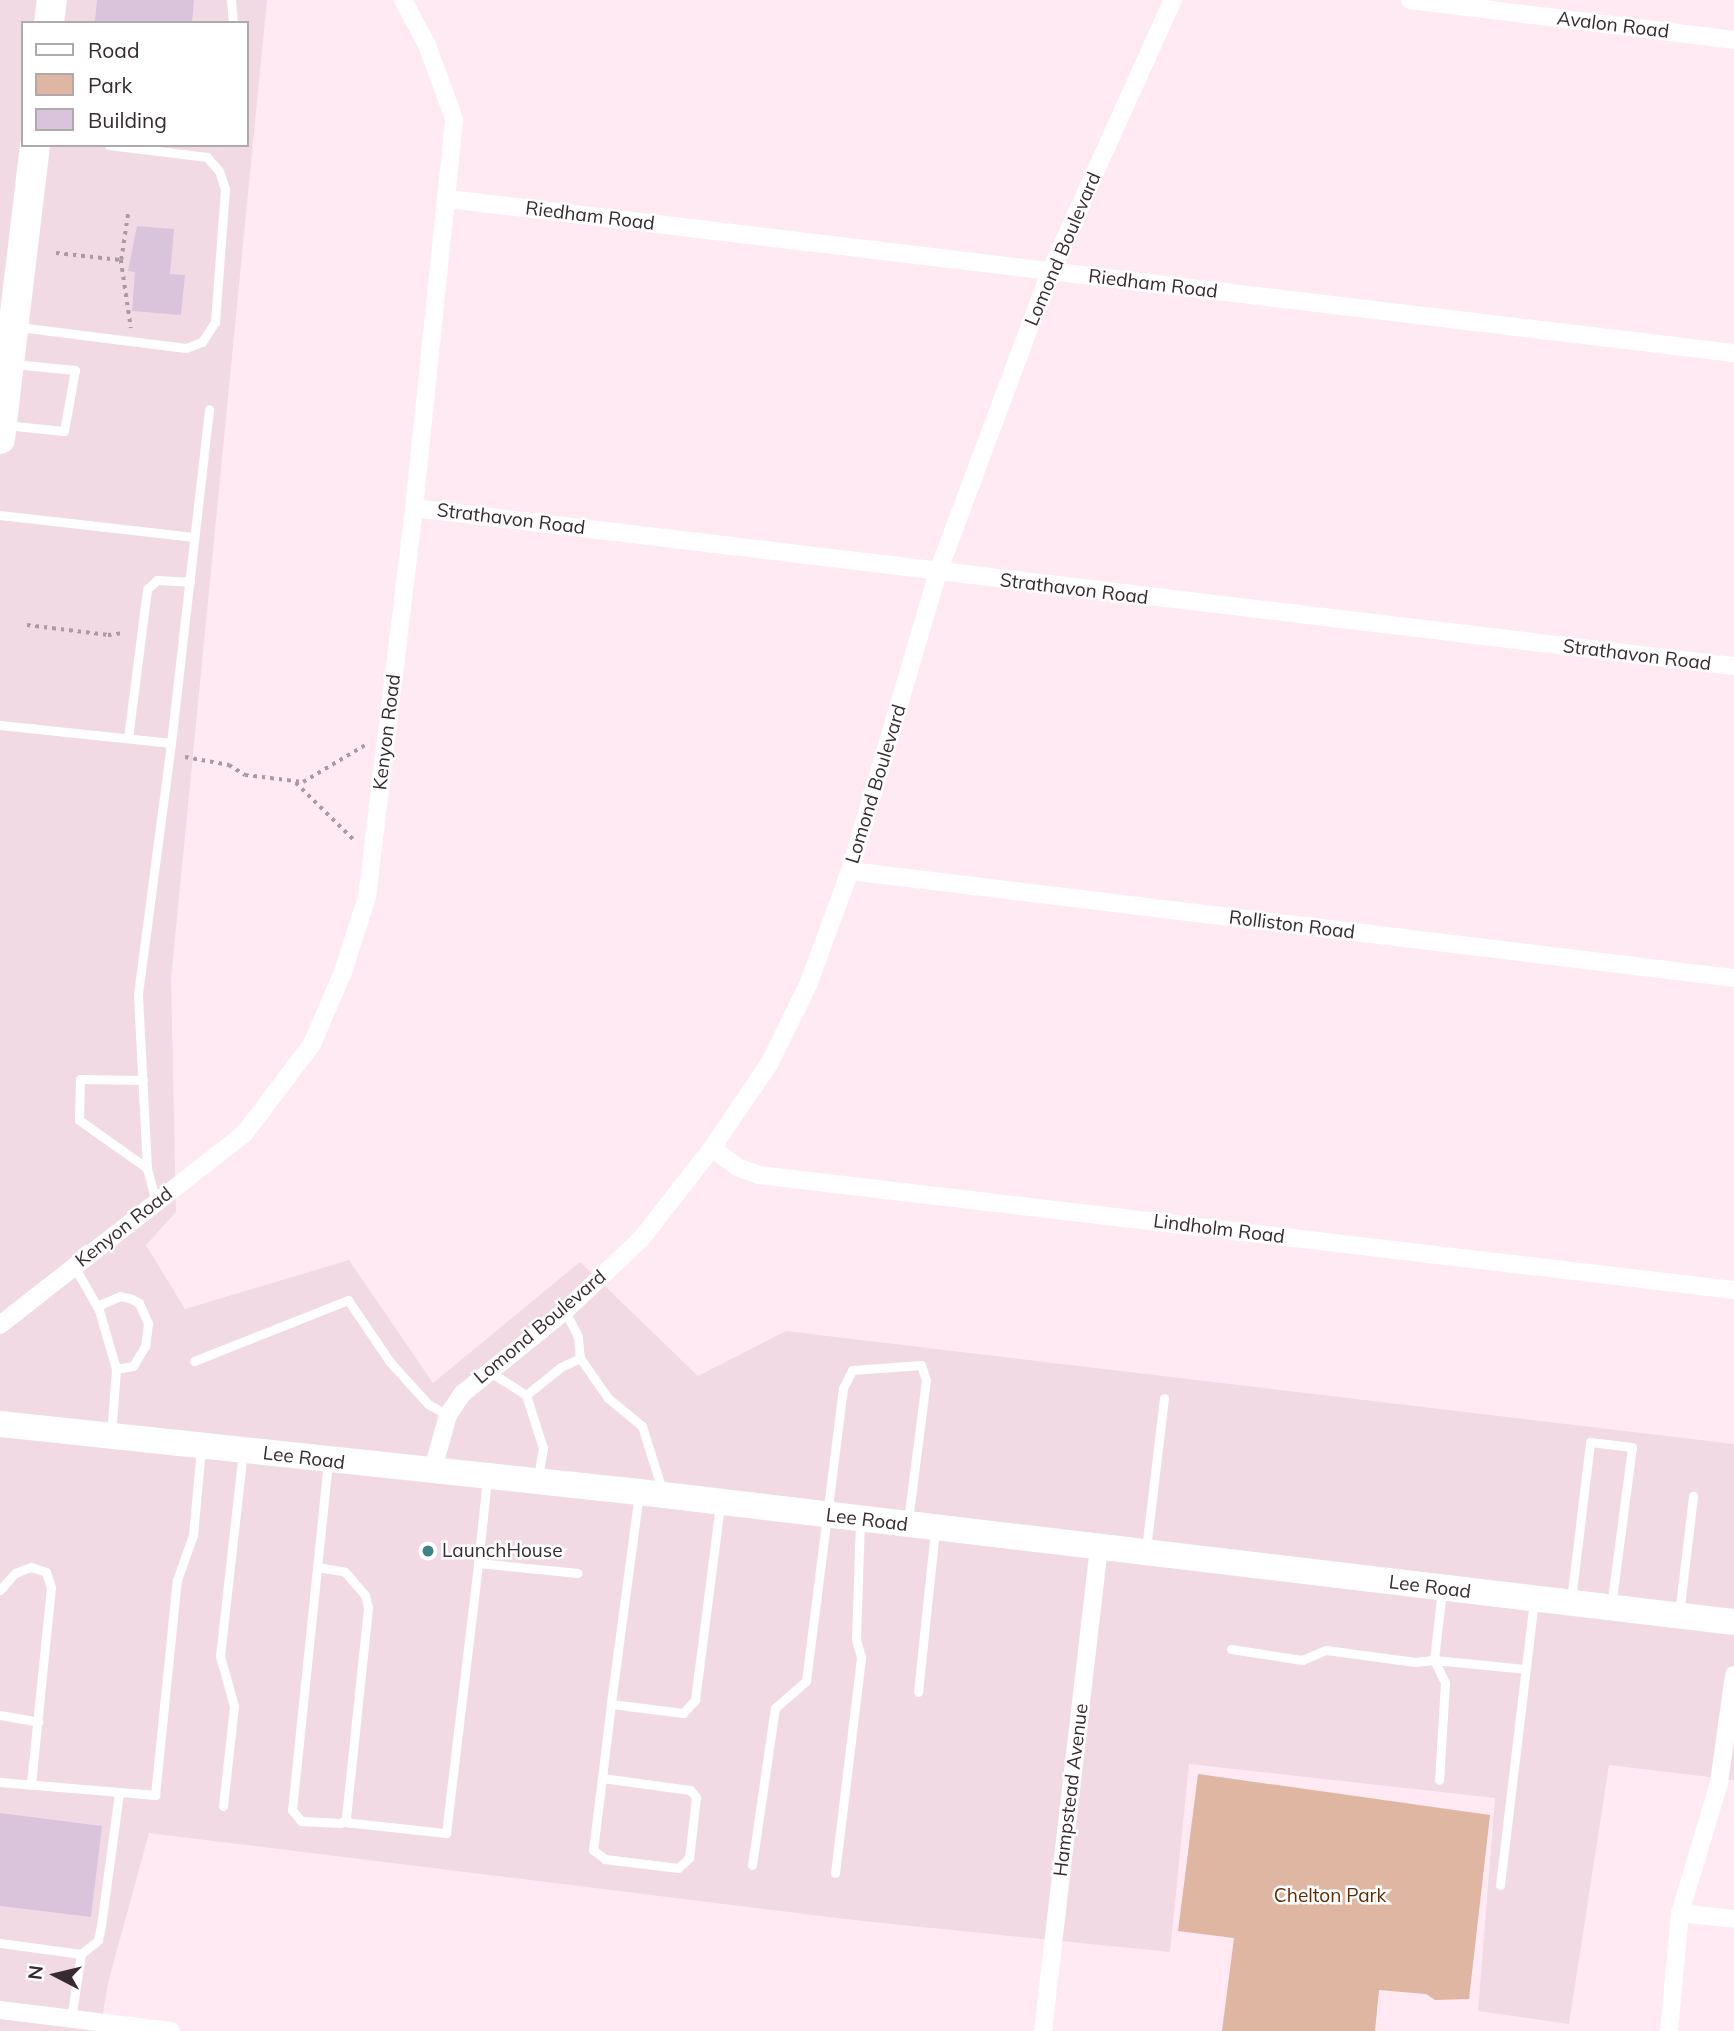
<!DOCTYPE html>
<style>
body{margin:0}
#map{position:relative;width:1734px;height:2031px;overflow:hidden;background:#ffeaf3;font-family:Mulish,sans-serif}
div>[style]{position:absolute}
.built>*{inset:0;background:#f2dae4}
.green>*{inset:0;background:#deb6a1}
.building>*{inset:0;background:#d9c4dc}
.path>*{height:3.5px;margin-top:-1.75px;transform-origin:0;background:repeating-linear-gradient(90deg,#ab9aa1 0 3.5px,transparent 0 8.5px)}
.service>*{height:9px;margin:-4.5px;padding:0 4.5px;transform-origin:4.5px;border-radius:4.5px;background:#fff}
.minor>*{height:18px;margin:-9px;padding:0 9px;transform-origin:9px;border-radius:9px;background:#fff}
.secondary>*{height:26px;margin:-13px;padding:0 13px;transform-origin:13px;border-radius:13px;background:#fff}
.primary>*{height:30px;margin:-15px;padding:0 15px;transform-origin:15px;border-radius:15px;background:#fff}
.dots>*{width:19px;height:19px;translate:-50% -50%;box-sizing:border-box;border:4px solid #fff;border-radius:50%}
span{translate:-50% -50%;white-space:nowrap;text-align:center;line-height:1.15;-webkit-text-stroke:5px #fff;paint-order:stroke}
.street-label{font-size:19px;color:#372a30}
.poi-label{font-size:19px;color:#372a30}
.left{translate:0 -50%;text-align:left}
.park-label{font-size:19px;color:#602a03}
.legend{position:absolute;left:21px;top:21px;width:228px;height:126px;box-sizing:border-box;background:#fff;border:2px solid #afaaac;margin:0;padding:9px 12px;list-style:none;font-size:21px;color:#372a30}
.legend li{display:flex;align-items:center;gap:14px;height:35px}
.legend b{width:35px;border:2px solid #afaaac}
.north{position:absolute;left:21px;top:1940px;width:70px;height:70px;-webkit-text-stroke:5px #fff;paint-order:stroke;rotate:277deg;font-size:19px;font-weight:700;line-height:28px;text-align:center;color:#372a30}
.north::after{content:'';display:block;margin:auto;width:24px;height:32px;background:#372a30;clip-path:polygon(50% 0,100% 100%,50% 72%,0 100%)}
</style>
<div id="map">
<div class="built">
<div style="clip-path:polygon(evenodd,0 0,267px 0,171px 979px,176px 1212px,146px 1245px,185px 1309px,349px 1260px,433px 1383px,580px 1262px,698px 1376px,786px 1331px,1734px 1444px,1734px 1780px,1609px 1765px,1569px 2024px,1478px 2011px,1495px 1798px,1189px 1764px,1170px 1952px,862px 1921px,149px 1833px,108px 1983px,100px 2031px,0 2031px,0 0,23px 23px,247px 23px,247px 145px,23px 145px,23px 23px)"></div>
</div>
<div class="green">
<div style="clip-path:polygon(1198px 1774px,1490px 1815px,1469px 1999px,1435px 2000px,1426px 1994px,1379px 1990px,1375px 2031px,1222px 2031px,1234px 1938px,1178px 1931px)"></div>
</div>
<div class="building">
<div style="clip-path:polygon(97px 0,194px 0,192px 23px,95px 21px)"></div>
<div style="clip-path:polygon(137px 226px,174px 229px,170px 274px,185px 275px,181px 315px,132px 311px,135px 272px,128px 271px)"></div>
<div style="clip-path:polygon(0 1813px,102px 1826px,91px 1917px,0 1906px)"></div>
</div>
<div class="path">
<div style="left:56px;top:253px;width:65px;rotate:6.1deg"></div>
<div style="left:121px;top:260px;width:69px;rotate:81.6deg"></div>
<div style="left:121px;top:260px;width:48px;rotate:-81.5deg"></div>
<div style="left:27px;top:625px;width:82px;rotate:7deg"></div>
<div style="left:108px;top:635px;width:16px;rotate:-7deg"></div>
<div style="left:185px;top:757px;width:45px;rotate:10.3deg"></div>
<div style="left:229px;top:765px;width:19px;rotate:32deg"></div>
<div style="left:245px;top:775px;width:58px;rotate:6.9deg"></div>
<div style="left:303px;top:782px;width:72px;rotate:-30.8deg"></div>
<div style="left:296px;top:783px;width:81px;rotate:44.5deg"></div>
</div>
<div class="service">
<div style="left:231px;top:0;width:23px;rotate:85deg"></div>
<div style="left:19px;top:327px;width:168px;rotate:7.2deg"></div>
<div style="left:186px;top:348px;width:17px;rotate:-21deg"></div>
<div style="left:202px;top:342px;width:24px;rotate:-57deg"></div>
<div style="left:215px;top:322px;width:133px;rotate:-85.7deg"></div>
<div style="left:225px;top:189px;width:19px;rotate:-108deg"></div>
<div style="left:219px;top:171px;width:18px;rotate:-131deg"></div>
<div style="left:207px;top:157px;width:99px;rotate:-173deg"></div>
<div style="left:5px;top:425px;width:59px;rotate:5.8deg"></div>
<div style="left:64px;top:431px;width:62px;rotate:-79.8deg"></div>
<div style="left:75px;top:370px;width:61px;rotate:-174.4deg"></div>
<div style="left:0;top:515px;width:195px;rotate:6.5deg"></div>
<div style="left:0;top:725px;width:172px;rotate:6deg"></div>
<div style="left:171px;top:743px;width:336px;rotate:-83.5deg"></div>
<div style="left:128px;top:738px;width:150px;rotate:-82.7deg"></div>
<div style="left:147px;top:589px;width:13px;rotate:-42deg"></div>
<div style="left:157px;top:580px;width:33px;rotate:3deg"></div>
<div style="left:143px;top:1080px;width:63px;rotate:-179.1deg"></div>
<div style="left:80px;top:1079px;width:41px;rotate:91.4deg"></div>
<div style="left:79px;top:1120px;width:83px;rotate:35.2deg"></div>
<div style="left:156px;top:1202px;width:35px;rotate:-105deg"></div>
<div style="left:147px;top:1168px;width:174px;rotate:-93deg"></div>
<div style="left:138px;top:994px;width:253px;rotate:-82.5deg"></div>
<div style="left:74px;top:1266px;width:51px;rotate:60.4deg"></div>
<div style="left:99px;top:1310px;width:61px;rotate:73.9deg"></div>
<div style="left:116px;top:1369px;width:66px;rotate:94.3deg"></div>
<div style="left:97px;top:1306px;width:25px;rotate:-23deg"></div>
<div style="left:120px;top:1296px;width:12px;rotate:14deg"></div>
<div style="left:132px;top:1299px;width:8px;rotate:30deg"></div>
<div style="left:139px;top:1303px;width:22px;rotate:66deg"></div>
<div style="left:148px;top:1323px;width:23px;rotate:97deg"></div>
<div style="left:145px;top:1346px;width:23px;rotate:121deg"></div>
<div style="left:133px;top:1366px;width:17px;rotate:170deg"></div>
<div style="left:565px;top:1311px;width:29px;rotate:63deg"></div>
<div style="left:578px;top:1337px;width:21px;rotate:85deg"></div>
<div style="left:194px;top:1361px;width:166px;rotate:-21.6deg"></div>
<div style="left:348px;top:1300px;width:75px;rotate:55.9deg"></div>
<div style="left:390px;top:1362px;width:57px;rotate:47.9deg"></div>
<div style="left:428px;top:1404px;width:23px;rotate:29deg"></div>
<div style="left:490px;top:1372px;width:43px;rotate:32.6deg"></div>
<div style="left:526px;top:1395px;width:56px;rotate:72.2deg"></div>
<div style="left:543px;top:1448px;width:29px;rotate:100deg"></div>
<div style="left:526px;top:1395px;width:45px;rotate:-38.7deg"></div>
<div style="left:561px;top:1367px;width:21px;rotate:-25deg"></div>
<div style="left:580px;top:1358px;width:49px;rotate:55deg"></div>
<div style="left:608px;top:1398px;width:44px;rotate:39.5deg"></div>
<div style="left:642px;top:1426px;width:67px;rotate:72.6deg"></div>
<div style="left:487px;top:1479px;width:84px;rotate:96.1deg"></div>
<div style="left:478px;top:1563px;width:100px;rotate:5.7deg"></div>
<div style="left:639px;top:1493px;width:213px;rotate:97.6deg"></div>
<div style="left:611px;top:1704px;width:73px;rotate:7.1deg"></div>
<div style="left:683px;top:1713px;width:18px;rotate:-47deg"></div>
<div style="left:695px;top:1700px;width:198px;rotate:-82.7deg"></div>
<div style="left:1146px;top:1549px;width:152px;rotate:-83.2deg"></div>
<div style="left:318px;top:1567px;width:27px;rotate:10deg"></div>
<div style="left:345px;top:1572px;width:30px;rotate:49deg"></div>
<div style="left:365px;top:1595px;width:13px;rotate:77deg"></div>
<div style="left:368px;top:1608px;width:212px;rotate:96deg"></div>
<div style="left:346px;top:1819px;width:6px;rotate:141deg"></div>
<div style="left:341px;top:1823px;width:40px;rotate:-177.1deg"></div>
<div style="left:301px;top:1821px;width:14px;rotate:-129deg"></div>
<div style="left:292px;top:1810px;width:349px;rotate:-84.1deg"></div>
<div style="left:0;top:1590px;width:23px;rotate:-49deg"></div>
<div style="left:15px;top:1573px;width:17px;rotate:-21deg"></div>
<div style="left:31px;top:1567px;width:16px;rotate:18deg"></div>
<div style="left:46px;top:1572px;width:16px;rotate:72deg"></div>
<div style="left:51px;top:1587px;width:199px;rotate:95.8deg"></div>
<div style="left:1571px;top:1600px;width:159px;rotate:-83.1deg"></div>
<div style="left:1590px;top:1442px;width:42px;rotate:6.8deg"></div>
<div style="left:1632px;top:1447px;width:160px;rotate:97.5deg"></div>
<div style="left:1679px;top:1614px;width:119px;rotate:-83.2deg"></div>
<div style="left:1231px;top:1649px;width:72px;rotate:8.8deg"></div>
<div style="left:1302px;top:1660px;width:26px;rotate:-23deg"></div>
<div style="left:1326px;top:1650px;width:90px;rotate:7.7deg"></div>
<div style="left:1415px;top:1662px;width:19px;rotate:-6deg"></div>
<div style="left:1434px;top:1660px;width:70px;rotate:-83.5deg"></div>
<div style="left:1434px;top:1660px;width:25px;rotate:64deg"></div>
<div style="left:1445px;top:1683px;width:97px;rotate:93.5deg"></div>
<div style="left:1434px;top:1660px;width:91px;rotate:5.6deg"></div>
<div style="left:918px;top:1692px;width:163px;rotate:-84deg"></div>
<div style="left:0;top:1715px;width:39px;rotate:10deg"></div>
<div style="left:602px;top:1778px;width:89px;rotate:7.8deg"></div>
<div style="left:690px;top:1790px;width:9px;rotate:49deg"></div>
<div style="left:696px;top:1797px;width:61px;rotate:96.5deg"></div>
<div style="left:689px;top:1858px;width:15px;rotate:138deg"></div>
<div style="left:678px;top:1868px;width:74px;rotate:-173deg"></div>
<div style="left:605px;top:1859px;width:15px;rotate:-143deg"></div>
<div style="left:593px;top:1850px;width:73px;rotate:-82.9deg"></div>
<div style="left:602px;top:1778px;width:75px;rotate:-83.1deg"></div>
<div style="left:0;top:1782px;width:156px;rotate:4.8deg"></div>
<div style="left:155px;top:1795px;width:216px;rotate:-84.2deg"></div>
<div style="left:177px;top:1580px;width:48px;rotate:-70.4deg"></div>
<div style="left:193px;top:1535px;width:87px;rotate:-84.7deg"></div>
<div style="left:223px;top:1806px;width:101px;rotate:-83.7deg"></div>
<div style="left:234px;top:1706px;width:52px;rotate:-105.6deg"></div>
<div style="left:220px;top:1656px;width:206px;rotate:-83.6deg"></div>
<div style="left:344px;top:1822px;width:103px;rotate:6.2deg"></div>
<div style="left:446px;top:1833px;width:272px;rotate:-83.2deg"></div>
<div style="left:752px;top:1865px;width:159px;rotate:-81.7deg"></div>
<div style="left:775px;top:1708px;width:41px;rotate:-41.1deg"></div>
<div style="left:806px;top:1681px;width:295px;rotate:-82.8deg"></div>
<div style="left:843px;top:1388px;width:20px;rotate:-63deg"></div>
<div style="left:852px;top:1370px;width:69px;rotate:-4.1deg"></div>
<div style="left:921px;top:1365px;width:16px;rotate:72deg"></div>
<div style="left:926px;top:1380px;width:141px;rotate:97.3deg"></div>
<div style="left:835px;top:1873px;width:218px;rotate:-83.1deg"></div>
<div style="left:861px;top:1657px;width:18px;rotate:-106deg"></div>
<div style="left:856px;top:1640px;width:119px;rotate:-88.1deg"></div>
<div style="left:1500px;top:1885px;width:286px;rotate:-83.2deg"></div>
<div style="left:0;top:1943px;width:82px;rotate:7.7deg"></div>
<div style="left:71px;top:2019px;width:66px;rotate:-81.3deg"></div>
<div style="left:81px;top:1954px;width:22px;rotate:-39deg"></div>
<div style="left:98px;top:1940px;width:14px;rotate:-78deg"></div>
<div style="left:101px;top:1926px;width:135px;rotate:-82.3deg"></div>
</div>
<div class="minor">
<div style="left:1410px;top:0;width:326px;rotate:7deg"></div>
<div style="left:448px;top:199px;width:1295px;rotate:6.83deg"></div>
<div style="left:414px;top:508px;width:1329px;rotate:6.83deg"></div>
<div style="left:850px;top:871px;width:890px;rotate:6.9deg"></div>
<div style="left:712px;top:1148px;width:31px;rotate:37deg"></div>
<div style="left:737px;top:1167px;width:23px;rotate:20deg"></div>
<div style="left:759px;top:1175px;width:982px;rotate:6.73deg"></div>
<div style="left:0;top:1325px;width:310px;rotate:-38.1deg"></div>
<div style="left:244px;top:1134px;width:113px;rotate:-52.9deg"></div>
<div style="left:312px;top:1044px;width:78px;rotate:-66.7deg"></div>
<div style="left:343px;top:972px;width:79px;rotate:-72.3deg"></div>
<div style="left:367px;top:897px;width:392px;rotate:-83.1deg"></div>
<div style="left:414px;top:508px;width:391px;rotate:-84.1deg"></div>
<div style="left:454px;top:119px;width:79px;rotate:-110deg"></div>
<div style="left:427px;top:45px;width:51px;rotate:-118.1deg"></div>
<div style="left:432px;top:1472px;width:59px;rotate:-74.3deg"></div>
<div style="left:448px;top:1415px;width:25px;rotate:-56deg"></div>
<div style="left:462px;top:1394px;width:132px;rotate:-38.9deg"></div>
<div style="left:565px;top:1311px;width:105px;rotate:-43.5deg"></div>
<div style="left:641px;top:1239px;width:115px;rotate:-52deg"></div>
<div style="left:712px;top:1148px;width:102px;rotate:-55.8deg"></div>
<div style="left:769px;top:1064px;width:88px;rotate:-63.7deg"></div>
<div style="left:808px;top:985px;width:121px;rotate:-69.8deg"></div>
<div style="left:850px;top:871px;width:312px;rotate:-73.6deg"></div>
<div style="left:938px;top:572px;width:320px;rotate:-69.5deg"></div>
<div style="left:1050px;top:272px;width:299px;rotate:-65.7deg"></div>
<div style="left:1680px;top:1913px;width:54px;rotate:6.3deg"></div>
<div style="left:0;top:2010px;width:172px;rotate:7deg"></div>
<div style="left:1043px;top:2031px;width:486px;rotate:-83.4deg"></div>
<div style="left:1669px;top:2031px;width:119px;rotate:-84.7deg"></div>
<div style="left:1680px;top:1913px;width:136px;rotate:-73.3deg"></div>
<div style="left:1719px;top:1783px;width:109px;rotate:-82.1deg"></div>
</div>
<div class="secondary">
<div style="left:0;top:1424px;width:643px;rotate:6.07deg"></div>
<div style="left:639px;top:1492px;width:1103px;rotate:6.77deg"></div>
</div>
<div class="primary">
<div style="left:49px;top:23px;width:23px;rotate:-83deg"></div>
<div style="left:0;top:439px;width:296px;rotate:-83.2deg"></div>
</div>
<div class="dots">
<div style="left:428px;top:1551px;background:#3c838b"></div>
</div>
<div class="street-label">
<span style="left:1613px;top:25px;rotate:7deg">Avalon Road</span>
<span style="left:590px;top:216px;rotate:7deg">Riedham Road</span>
<span style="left:1063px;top:249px;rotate:-67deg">Lomond Boulevard</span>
<span style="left:1153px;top:284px;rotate:7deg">Riedham Road</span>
<span style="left:511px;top:519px;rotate:7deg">Strathavon Road</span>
<span style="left:1074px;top:589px;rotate:7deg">Strathavon Road</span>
<span style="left:1637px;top:655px;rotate:7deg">Strathavon Road</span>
<span style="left:387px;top:732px;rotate:-83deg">Kenyon Road</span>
<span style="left:876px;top:784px;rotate:-73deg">Lomond Boulevard</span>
<span style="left:1292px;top:925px;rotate:7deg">Rolliston Road</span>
<span style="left:124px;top:1227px;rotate:-38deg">Kenyon Road</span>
<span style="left:1219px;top:1229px;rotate:7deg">Lindholm Road</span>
<span style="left:540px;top:1327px;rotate:-40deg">Lomond Boulevard</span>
<span style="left:304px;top:1458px;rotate:7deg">Lee Road</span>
<span style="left:867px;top:1520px;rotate:7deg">Lee Road</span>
<span style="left:1430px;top:1587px;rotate:7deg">Lee Road</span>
<span style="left:1071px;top:1790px;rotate:-83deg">Hampstead Avenue</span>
</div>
<div class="poi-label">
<span class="left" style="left:442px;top:1551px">LaunchHouse</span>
</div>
<div class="park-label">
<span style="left:1330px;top:1896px">Chelton Park</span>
</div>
<ul class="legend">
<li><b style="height:9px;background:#fff"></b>Road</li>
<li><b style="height:19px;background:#deb6a1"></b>Park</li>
<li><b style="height:19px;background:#d9c4dc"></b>Building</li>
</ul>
<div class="north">N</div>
</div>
